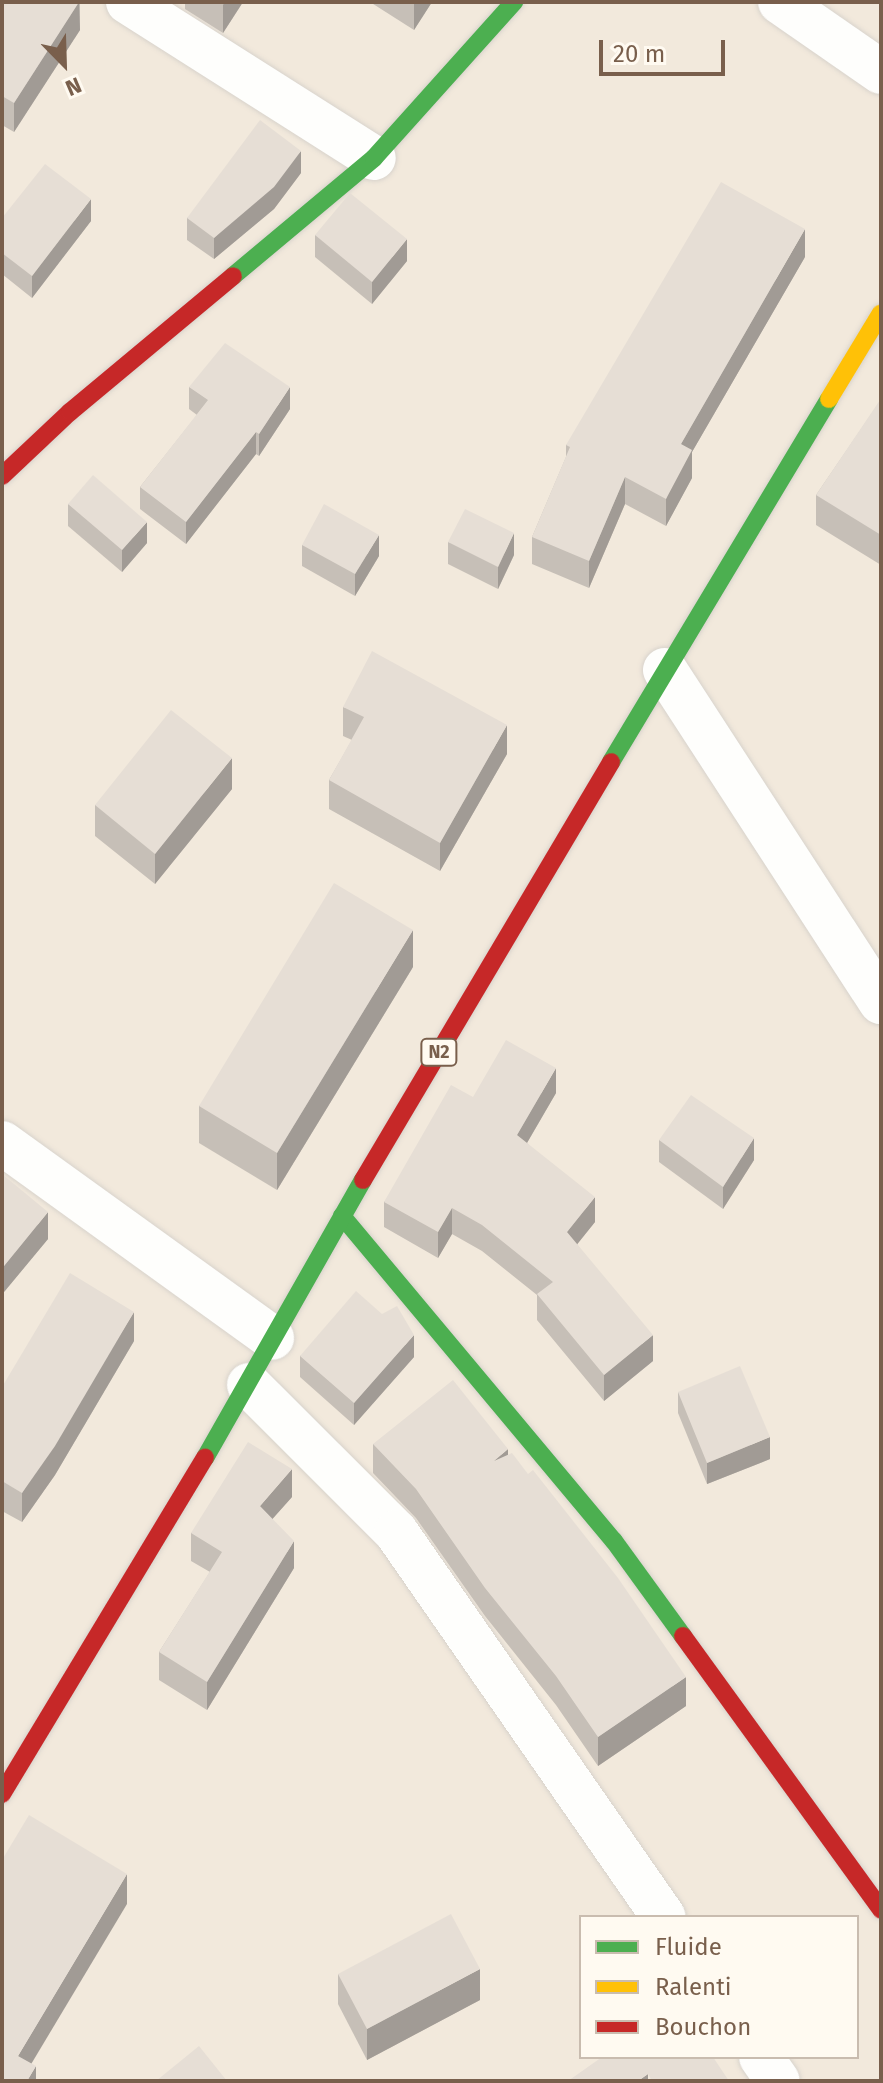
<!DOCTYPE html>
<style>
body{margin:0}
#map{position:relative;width:883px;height:2083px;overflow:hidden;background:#f9f6ee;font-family:"Fira Sans",sans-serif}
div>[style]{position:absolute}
.residential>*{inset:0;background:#f2e9dc}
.roads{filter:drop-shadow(0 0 2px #d8d3cc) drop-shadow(0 0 2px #d8d3cc)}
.street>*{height:44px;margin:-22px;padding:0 22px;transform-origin:22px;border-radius:22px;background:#fefefc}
.fast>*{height:18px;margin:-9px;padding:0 9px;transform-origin:9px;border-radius:9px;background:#4caf50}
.slow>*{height:18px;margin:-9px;padding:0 9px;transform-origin:9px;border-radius:9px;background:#ffc107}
.jam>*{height:18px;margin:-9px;padding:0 9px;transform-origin:9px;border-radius:9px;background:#c62828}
.wall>*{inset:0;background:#c6bfb7}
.shaded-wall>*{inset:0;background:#a19b95}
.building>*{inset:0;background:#e6ded5}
span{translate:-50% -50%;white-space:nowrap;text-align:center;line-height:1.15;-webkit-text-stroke:7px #fffaf1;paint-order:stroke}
.shield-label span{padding:2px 6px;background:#fffaf1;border:2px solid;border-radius:6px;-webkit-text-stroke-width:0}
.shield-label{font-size:18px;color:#795f4c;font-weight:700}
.frame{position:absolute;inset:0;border:4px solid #795f4c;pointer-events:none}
.legend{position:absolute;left:579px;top:1915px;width:280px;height:144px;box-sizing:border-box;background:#fffaf1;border:2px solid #c9bcaf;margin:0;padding:10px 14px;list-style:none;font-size:24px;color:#795f4c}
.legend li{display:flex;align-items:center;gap:16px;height:40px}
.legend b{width:40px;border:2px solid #c9bcaf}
.north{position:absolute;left:24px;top:24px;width:80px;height:80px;-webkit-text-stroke:6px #fffaf1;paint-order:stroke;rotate:157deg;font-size:22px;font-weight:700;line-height:32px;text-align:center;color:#795f4c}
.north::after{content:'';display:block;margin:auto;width:28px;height:36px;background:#795f4c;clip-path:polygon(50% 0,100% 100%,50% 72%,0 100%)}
.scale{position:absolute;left:599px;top:40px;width:126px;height:36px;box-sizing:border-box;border:4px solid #795f4c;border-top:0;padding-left:10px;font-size:24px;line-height:28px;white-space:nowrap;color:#795f4c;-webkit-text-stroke:6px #fffaf1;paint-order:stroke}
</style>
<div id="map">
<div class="residential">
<div style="clip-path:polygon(evenodd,2px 2px,881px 2px,881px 2081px,2px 2081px,2px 2px,581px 1917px,857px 1917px,857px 2057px,581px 2057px,581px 1917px)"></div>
</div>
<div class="roads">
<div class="street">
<div style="left:128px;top:2px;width:291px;rotate:32.4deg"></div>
<div style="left:780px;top:2px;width:123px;rotate:34.7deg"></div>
<div style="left:665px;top:670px;width:396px;rotate:57deg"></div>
<div style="left:2px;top:1143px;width:333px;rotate:35.8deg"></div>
<div style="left:249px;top:1385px;width:208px;rotate:45deg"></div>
<div style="left:396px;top:1532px;width:469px;rotate:55.2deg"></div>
<div style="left:761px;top:2057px;width:29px;rotate:55deg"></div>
</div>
<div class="fast">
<div style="left:233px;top:276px;width:184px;rotate:-39.9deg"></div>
<div style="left:374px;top:158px;width:210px;rotate:-48.1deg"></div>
<div style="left:611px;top:762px;width:423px;rotate:-59deg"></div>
<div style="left:342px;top:1216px;width:424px;rotate:50.1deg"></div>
<div style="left:614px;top:1541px;width:117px;rotate:54deg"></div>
<div style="left:205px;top:1458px;width:320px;rotate:-60.4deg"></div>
</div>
<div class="slow">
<div style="left:829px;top:399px;width:100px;rotate:-58.8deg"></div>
</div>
<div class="jam">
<div style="left:2px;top:476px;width:93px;rotate:-43.3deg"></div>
<div style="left:70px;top:412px;width:212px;rotate:-39.8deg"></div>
<div style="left:363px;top:1180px;width:486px;rotate:-59.3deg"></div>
<div style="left:683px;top:1636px;width:338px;rotate:54.1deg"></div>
<div style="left:2px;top:1794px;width:393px;rotate:-58.9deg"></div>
</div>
</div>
<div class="wall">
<div style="clip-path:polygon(2px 2px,80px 2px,80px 30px,14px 132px,2px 125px)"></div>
<div style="clip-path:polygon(185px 2px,243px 2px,223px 33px,185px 9px)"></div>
<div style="clip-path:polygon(370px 2px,432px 2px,414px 30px)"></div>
<div style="clip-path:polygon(301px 173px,274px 209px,214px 259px,187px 240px,187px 218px)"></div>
<div style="clip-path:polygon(2px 218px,91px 221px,32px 298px,2px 274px)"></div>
<div style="clip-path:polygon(315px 235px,407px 261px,372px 304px,315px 257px)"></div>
<div style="clip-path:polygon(805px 257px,692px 452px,692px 478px,666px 526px,625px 504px,589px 588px,532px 564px,532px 537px,566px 457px,566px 445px)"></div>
<div style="clip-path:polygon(189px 387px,290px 409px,259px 456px,256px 454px,186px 544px,140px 509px,140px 487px,197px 415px,189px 409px)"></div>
<div style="clip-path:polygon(881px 400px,881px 565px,816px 525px,816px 495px)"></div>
<div style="clip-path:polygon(68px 504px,147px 543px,122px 572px,68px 526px)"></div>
<div style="clip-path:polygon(448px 542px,514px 555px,498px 589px,448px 564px)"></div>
<div style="clip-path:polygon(302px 545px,379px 556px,355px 596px,302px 566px)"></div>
<div style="clip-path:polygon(343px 707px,507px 754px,440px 871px,329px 809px,329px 780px,352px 740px,343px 736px)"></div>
<div style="clip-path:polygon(232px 789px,155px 884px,95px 836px,95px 805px)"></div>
<div style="clip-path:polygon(413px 967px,277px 1190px,199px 1143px,199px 1106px)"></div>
<div style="clip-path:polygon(556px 1093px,527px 1143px,595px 1222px,577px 1244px,653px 1361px,604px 1401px,537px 1320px,537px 1295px,482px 1251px,452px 1234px,438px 1258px,384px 1227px,384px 1202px,473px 1097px)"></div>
<div style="clip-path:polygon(659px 1140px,754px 1160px,723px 1209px,659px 1162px)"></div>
<div style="clip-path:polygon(2px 1174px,48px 1239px,4px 1292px,2px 1291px)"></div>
<div style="clip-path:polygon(382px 1314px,414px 1357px,354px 1425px,300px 1377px,300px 1356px)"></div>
<div style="clip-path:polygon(134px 1341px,55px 1475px,22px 1522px,2px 1511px,2px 1387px)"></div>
<div style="clip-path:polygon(678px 1392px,770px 1459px,707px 1484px,678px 1413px)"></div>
<div style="clip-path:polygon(373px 1444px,508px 1455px,686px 1706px,598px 1766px,556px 1705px,485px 1616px,416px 1518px,373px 1473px)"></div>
<div style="clip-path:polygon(292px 1497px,272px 1519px,294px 1568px,207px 1710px,159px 1680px,159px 1652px,210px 1572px,191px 1561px,191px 1533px)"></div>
<div style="clip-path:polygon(338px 1974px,480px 2000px,367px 2060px,338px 2004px)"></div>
</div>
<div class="shaded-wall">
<div style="clip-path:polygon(79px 2px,80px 30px,14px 132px,14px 103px)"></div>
<div style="clip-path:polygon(225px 2px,243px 2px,223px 33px,223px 5px)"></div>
<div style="clip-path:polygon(414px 2px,432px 2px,414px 30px)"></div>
<div style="clip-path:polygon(301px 151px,301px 173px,274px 209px,214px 259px,214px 238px)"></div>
<div style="clip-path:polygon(91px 199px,91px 221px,32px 298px,32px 276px)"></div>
<div style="clip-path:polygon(805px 229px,805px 257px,692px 452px,692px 478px,666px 526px,666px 499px,681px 444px)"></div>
<div style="clip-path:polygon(407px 239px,407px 261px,372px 304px,372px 282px)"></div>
<div style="clip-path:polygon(290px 387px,290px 409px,259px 456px,259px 434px)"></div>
<div style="clip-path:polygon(256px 432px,256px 454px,186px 544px,186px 522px)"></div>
<div style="clip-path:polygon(625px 477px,625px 504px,589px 588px,589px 561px)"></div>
<div style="clip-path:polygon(147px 522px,147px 543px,122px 572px,122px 550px)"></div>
<div style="clip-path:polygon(514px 533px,514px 555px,498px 589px,498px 567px)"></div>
<div style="clip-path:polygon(379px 535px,379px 556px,355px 596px,355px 574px)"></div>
<div style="clip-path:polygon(507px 725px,507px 754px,440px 871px,440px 843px)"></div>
<div style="clip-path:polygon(232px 758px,232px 789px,155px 884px,155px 854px)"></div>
<div style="clip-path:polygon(413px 930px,413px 967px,277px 1190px,277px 1153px)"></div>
<div style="clip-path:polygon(556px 1068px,556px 1093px,517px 1160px,517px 1135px)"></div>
<div style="clip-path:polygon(754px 1138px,754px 1160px,723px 1209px,723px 1187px)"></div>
<div style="clip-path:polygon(595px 1197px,595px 1222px,567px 1257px,567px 1232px)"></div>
<div style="clip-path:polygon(452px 1208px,452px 1234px,438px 1258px,438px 1232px)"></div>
<div style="clip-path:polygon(48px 1212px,48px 1239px,4px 1292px,4px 1266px)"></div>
<div style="clip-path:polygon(134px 1312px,134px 1341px,55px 1475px,22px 1522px,22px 1493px)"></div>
<div style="clip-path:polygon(414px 1335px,414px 1357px,354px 1425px,354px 1403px)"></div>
<div style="clip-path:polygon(653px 1335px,653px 1361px,604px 1401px,604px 1375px)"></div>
<div style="clip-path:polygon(770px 1437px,770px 1459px,707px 1484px,707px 1463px)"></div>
<div style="clip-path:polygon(508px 1449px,508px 1478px,494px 1461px)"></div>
<div style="clip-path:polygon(292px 1469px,292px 1497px,260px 1533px,260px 1506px)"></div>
<div style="clip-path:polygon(294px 1541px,294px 1568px,207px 1710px,207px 1682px)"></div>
<div style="clip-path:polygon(686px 1677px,686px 1706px,598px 1766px,598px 1737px)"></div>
<div style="clip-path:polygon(127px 1874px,127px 1904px,21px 2081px,18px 2056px)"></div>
<div style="clip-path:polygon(480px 1969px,480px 2000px,367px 2060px,367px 2029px)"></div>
<div style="clip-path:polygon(36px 2066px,36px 2081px,27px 2081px)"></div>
<div style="clip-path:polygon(648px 2074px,648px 2081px,638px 2081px)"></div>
</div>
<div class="building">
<div style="clip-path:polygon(2px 2px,79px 2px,14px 103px,2px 96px)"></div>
<div style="clip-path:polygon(260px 120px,301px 151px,274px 187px,214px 238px,187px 218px)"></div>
<div style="clip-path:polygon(45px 164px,91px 199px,32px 276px,2px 253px,2px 218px)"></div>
<div style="clip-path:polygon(721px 182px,805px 229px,681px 444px,692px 450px,666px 499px,625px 477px,589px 561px,532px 537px,570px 447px,566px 445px)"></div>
<div style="clip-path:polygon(350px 193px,407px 239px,372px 282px,315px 235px)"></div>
<div style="clip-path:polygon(225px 343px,290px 387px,259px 434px,256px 432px,186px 522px,140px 487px,208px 400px,189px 387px)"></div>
<div style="clip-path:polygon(880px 400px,881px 400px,881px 535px,816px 495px)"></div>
<div style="clip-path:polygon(93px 475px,147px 522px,122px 550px,68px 504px)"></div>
<div style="clip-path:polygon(324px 504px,379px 535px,355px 574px,302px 545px)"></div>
<div style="clip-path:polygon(465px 509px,514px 533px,498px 567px,448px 542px)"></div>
<div style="clip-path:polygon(372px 651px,507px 725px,440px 843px,329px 780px,364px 717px,343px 707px)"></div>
<div style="clip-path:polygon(171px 710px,232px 758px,155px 854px,95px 805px)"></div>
<div style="clip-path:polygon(334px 883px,413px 930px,277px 1153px,199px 1106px)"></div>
<div style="clip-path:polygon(506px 1040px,556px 1068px,517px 1135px,595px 1197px,567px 1232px,653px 1335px,604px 1375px,537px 1294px,553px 1282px,482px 1225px,452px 1208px,438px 1232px,384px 1202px,451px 1085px,473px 1097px)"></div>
<div style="clip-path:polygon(691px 1095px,754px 1138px,723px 1187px,659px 1140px)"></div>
<div style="clip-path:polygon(2px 1174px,48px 1212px,4px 1266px,2px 1264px)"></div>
<div style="clip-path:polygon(70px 1273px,134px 1312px,55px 1446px,22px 1493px,2px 1481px,2px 1387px)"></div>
<div style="clip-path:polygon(356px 1291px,382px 1314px,397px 1306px,414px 1335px,354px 1403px,300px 1356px)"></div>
<div style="clip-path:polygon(740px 1366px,770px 1437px,707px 1463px,678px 1392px)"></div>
<div style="clip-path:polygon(453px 1380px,508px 1449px,494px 1461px,512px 1453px,528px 1474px,533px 1470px,618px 1578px,686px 1677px,598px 1737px,556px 1676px,485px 1588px,416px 1489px,373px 1444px)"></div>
<div style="clip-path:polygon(248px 1442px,292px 1469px,260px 1506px,294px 1541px,207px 1682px,159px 1652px,222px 1552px,191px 1533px)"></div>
<div style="clip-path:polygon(29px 1815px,127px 1874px,18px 2056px,36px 2066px,27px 2081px,2px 2081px,2px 1860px)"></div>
<div style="clip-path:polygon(451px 1914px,480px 1969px,367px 2029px,338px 1974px)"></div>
<div style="clip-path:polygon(199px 2046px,227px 2081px,156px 2081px)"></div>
<div style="clip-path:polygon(602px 2057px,713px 2057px,729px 2081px,652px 2081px,648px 2074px,638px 2081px,568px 2081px)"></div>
</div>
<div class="shield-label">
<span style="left:439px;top:1052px">N2</span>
</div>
<div class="frame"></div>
<ul class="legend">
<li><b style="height:10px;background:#4caf50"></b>Fluide</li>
<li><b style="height:10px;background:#ffc107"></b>Ralenti</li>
<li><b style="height:10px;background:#c62828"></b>Bouchon</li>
</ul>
<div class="north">N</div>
<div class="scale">20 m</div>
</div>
